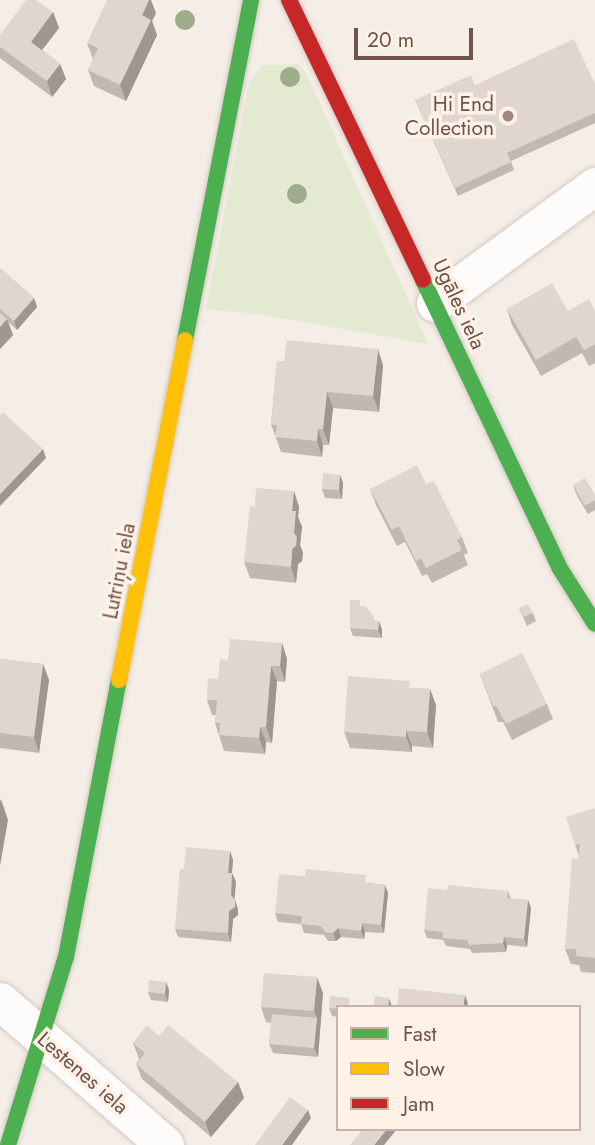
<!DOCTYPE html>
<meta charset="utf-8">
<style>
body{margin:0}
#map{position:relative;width:595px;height:1145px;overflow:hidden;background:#f5eee7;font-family:Jost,sans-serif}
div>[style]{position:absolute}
.green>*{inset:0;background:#e4ead2}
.roads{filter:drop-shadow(0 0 2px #d3c9c4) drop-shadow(0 0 2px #d3c9c4)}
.street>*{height:37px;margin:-18.5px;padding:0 18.5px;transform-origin:18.5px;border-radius:18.5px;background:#fefcfb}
.fast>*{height:16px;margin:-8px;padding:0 8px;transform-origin:8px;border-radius:8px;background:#4caf50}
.slow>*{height:16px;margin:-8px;padding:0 8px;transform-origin:8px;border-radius:8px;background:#ffc107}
.jam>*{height:16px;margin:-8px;padding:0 8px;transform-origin:8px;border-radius:8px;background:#c62828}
.trees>*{width:20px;height:20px;margin:-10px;border-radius:50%;background:#9fac8c}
.wall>*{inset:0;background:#c2b8b2}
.shaded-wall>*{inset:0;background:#9e9691}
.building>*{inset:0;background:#e1d6cf}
.dots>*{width:19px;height:19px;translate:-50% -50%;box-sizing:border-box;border:4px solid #fef2e7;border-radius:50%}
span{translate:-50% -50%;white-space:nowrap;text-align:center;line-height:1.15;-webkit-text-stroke:7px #fef2e7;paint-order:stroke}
.poi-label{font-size:21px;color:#705249}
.right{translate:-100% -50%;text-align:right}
.street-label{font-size:21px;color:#705249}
.legend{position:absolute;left:336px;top:1005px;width:245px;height:126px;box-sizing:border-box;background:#fef2e7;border:2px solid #c5b2a8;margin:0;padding:9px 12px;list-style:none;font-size:21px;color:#705249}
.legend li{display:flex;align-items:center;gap:14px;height:35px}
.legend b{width:35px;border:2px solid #c5b2a8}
.scale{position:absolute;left:354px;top:28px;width:119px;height:32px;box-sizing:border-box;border:4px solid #705249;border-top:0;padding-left:9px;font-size:21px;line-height:24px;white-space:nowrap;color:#705249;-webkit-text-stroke:5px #fef2e7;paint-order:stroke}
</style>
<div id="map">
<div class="green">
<div style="clip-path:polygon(298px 64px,307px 74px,428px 344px,264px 315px,206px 309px,249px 82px,263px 65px)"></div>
</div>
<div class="roads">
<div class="street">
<div style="left:435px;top:303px;width:198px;rotate:-36.2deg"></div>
<div style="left:0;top:1001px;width:219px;rotate:41.1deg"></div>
</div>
<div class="fast">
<div style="left:423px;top:280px;width:318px;rotate:64.6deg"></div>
<div style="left:559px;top:567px;width:67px;rotate:57.7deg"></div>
<div style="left:185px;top:340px;width:346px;rotate:-79deg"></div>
<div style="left:8px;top:1145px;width:197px;rotate:-72.9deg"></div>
<div style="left:66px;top:957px;width:282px;rotate:-79.2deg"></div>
</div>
<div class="slow">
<div style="left:119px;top:680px;width:346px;rotate:-79deg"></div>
</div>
<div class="jam">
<div style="left:289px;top:0;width:310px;rotate:64.4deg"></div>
</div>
</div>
<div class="trees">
<div style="left:185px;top:20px"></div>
<div style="left:290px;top:77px"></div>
<div style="left:297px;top:194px"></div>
</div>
<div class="wall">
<div style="clip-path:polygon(53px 12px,59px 28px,42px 50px,60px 64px,66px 79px,52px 97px,0 58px,0 35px)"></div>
<div style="clip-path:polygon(156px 13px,152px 21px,157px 35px,126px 101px,94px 86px,88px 70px,93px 59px,87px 43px)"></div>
<div style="clip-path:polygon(595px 84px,595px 123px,511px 161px,514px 170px,458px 196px,415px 100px,475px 85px)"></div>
<div style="clip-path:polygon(0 268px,34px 298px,37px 307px,17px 330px,8px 322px,13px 335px,0 349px)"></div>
<div style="clip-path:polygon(507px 309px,568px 311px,595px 310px,595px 363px,589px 366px,582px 353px,541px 376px,512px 325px)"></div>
<div style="clip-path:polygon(277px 361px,383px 365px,379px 412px,333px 408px,329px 445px,323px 445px,322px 457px,281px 452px,271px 424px)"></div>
<div style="clip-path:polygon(340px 475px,343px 483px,342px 499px,325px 498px,322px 489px)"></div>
<div style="clip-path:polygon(426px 484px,462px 537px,468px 553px,464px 555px,468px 565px,432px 583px,427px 574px,422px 576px,405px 542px,397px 546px,376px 505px,370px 489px)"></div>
<div style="clip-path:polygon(573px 485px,595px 495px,595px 510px,588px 514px,576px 494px)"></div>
<div style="clip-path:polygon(294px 491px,299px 507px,298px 517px,302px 527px,300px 545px,303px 553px,302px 561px,298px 564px,296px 583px,250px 578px,244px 562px,255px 507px)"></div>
<div style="clip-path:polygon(362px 606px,375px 621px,379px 621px,382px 630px,382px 638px,353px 636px,350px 628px)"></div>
<div style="clip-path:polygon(519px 608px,533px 613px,536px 621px,527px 626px)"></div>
<div style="clip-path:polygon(282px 643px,287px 659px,285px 682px,277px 681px,272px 743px,266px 742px,265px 754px,224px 751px,215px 723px,216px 715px,212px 715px,207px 700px,228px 660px)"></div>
<div style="clip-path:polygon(0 659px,43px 664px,49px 680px,39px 753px,0 748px)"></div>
<div style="clip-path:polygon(480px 674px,547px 704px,553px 719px,512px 740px,503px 722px,498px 722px)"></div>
<div style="clip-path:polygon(413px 688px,430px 689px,436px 705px,433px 748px,412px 746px,412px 752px,350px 748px,344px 732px)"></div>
<div style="clip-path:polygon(595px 808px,595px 973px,581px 972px,579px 965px,571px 964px,565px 949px,579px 856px,575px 845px)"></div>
<div style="clip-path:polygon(230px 851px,233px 860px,232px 873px,236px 882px,234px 899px,238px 909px,238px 915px,233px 919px,231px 942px,178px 937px,175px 929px,184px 869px)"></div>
<div style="clip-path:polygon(369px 883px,385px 885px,388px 893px,384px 933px,365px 932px,364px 939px,341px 937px,336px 941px,328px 941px,324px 935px,304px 933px,301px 924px,278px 922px,275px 913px)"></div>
<div style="clip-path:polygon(447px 890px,508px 891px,511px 899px,528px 900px,531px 908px,527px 947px,507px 945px,506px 952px,472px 953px,470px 949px,446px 946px,443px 940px,427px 938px,424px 930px)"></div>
<div style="clip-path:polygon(166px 982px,169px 990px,168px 1002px,151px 1000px,148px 992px)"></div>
<div style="clip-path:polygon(323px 993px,318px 1057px,273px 1053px,269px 1044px,271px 1023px,266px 1022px,261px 1007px)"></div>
<div style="clip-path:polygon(338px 1007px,338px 1017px,332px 1016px,329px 1008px)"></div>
<div style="clip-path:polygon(159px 1036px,238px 1082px,244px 1098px,211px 1137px,142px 1079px,136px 1064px,139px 1059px,133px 1043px)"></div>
</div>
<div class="shaded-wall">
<div style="clip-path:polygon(149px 0,151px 0,156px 13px,152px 21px,157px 35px,126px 101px,120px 85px,142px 15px)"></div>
<div style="clip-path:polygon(53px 12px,59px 28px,36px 58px,31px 42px)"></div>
<div style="clip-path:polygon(60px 64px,66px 79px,52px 97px,47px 81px)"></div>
<div style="clip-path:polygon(34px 298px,37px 307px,17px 330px,14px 321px)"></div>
<div style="clip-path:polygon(7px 319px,13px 335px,0 349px,0 327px)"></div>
<div style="clip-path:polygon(378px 349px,383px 365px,379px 412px,373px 396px)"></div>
<div style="clip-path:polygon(327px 392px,333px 408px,329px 445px,323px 429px)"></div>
<div style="clip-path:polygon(318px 429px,323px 445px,322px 457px,317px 441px)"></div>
<div style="clip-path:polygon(43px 449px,46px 458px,0 506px,0 494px)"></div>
<div style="clip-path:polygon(340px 475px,343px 483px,342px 499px,339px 490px)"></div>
<div style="clip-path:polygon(294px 491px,299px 507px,298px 517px,302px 527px,300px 545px,303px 553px,302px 561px,298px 564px,296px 583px,291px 567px,294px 533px,292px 511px)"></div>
<div style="clip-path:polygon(379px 621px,382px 630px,382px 638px,378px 630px)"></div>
<div style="clip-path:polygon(282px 643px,287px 659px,285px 682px,280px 666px)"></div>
<div style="clip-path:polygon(43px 664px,49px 680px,39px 753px,34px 737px)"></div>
<div style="clip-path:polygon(271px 666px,277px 681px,272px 743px,266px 727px)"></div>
<div style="clip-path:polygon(430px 689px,436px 705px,433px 748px,427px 732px)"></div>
<div style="clip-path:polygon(260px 727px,266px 742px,265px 754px,259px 738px)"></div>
<div style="clip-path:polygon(406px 731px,412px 746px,412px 752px,406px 737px)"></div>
<div style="clip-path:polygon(1px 799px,8px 820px,0 866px,0 802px)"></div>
<div style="clip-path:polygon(230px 851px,233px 860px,231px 881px,228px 873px)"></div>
<div style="clip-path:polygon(232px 873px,236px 882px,234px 904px,231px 895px)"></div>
<div style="clip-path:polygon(385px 885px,388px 893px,384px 933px,381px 925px)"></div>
<div style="clip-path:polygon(235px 900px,238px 909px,238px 915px,233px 919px,231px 942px,228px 933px,229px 911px)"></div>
<div style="clip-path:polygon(528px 900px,531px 908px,527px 947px,524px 939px)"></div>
<div style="clip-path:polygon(362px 923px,365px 932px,364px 939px,361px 931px)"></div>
<div style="clip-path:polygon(338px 928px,341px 937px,336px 941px,333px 933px)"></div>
<div style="clip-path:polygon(504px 937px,507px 945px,506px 952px,503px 943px)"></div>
<div style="clip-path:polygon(317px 977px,323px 993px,318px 1057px,314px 1048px,317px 1018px,314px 1011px)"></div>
<div style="clip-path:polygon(166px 982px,169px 990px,168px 1002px,165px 994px)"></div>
<div style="clip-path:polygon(465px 995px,468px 1003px,467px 1007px,463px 1007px)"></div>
<div style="clip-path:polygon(389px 998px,392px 1007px,388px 1007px)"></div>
<div style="clip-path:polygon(238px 1082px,244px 1098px,211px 1137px,205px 1122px)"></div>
<div style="clip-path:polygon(308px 1110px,311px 1118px,292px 1145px,282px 1145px)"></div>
<div style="clip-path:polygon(387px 1129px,397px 1129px,384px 1145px,374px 1145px)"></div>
</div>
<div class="building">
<div style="clip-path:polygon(26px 0,36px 0,53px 12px,31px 42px,60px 64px,47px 81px,0 47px,0 35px)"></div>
<div style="clip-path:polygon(107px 0,149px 0,142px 15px,151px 20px,120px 85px,88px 70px,98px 48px,87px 43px)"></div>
<div style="clip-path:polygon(574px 39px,595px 84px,595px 113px,507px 153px,511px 162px,455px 188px,415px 100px,471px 75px,475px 85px)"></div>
<div style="clip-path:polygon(0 268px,34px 298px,14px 321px,0 309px)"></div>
<div style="clip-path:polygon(552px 283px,568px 311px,589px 299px,595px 310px,595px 344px,584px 350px,576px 337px,536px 360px,507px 309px)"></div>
<div style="clip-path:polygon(0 313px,7px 319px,0 327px)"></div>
<div style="clip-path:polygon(287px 340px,378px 349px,373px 396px,327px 392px,323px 429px,318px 429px,317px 441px,275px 437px,277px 426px,271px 424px,277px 361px,284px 361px)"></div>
<div style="clip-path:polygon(3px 412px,43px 449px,0 494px,0 415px)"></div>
<div style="clip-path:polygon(417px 465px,426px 484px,434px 481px,462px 537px,457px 540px,462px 550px,426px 568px,421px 558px,416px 561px,399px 526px,392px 530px,370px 489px)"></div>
<div style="clip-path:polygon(323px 473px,340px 475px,339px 490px,322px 489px)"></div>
<div style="clip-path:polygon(585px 478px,595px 495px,595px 500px,585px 506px,573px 485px)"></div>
<div style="clip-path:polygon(256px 488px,294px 491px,292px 511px,296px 511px,294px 533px,297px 537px,296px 546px,292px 549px,291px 567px,244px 562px,250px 506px,255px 507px)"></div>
<div style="clip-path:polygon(350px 600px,360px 600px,360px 606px,365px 606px,374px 616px,373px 621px,379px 621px,378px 630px,350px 628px)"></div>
<div style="clip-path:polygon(528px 604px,533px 613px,524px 617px,519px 608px)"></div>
<div style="clip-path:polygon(230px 639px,282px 643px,280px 666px,271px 666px,266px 727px,260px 727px,259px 738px,219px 735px,220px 723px,215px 723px,217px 700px,207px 700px,208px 678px,218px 679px,220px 659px,228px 660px)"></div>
<div style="clip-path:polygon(522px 653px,547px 704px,506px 724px,497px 707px,493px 706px,480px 674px)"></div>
<div style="clip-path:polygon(0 659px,43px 664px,34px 737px,0 733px)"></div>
<div style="clip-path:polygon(348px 676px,410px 681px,409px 688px,430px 689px,427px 732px,406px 731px,406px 737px,344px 732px)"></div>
<div style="clip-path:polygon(595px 808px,595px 958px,576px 956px,576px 949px,565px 949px,572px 858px,578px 859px,580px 844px,575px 845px,566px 817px)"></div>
<div style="clip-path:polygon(186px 847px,230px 851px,228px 873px,232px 873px,231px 895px,235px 900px,235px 907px,229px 911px,228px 933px,175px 929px,180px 868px,184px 869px)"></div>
<div style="clip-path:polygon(306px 869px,366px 875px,365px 883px,385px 885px,381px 925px,362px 923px,361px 931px,338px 928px,333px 933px,325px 932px,321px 926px,301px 924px,302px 916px,275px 913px,279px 874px,305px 876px)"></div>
<div style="clip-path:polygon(448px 885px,508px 891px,507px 898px,528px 900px,524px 939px,504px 937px,503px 943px,469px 945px,467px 940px,442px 938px,443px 932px,424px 930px,428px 888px,447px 890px)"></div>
<div style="clip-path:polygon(264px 973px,317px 977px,314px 1011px,261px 1007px)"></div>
<div style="clip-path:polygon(149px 980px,166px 982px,165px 994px,148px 992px)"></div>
<div style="clip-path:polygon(399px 988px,465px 995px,463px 1007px,397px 1007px)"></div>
<div style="clip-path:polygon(330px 996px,349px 998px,349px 1007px,338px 1007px,338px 1009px,329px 1008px)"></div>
<div style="clip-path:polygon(375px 996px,389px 998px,388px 1007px,373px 1007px)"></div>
<div style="clip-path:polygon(272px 1014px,317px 1018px,314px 1048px,269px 1044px)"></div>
<div style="clip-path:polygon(147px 1025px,159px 1036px,168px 1025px,238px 1082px,205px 1122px,136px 1064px,145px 1053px,133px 1043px)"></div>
<div style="clip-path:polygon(290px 1097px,308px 1110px,282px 1145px,255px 1145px)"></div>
<div style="clip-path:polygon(363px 1129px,387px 1129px,374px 1145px,350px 1145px)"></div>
</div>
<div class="dots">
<div style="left:508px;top:116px;background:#9f8980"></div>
</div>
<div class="poi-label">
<span class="right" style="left:494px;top:116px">Hi End<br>Collection</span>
</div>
<div class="street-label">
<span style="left:459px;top:304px;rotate:65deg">Ugāles iela</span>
<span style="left:119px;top:571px;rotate:-79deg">Lutriņu iela</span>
<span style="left:83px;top:1073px;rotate:41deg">Lestenes iela</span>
</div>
<ul class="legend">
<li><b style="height:9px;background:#4caf50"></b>Fast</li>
<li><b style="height:9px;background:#ffc107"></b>Slow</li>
<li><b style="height:9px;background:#c62828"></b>Jam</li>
</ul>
<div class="scale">20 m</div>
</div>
